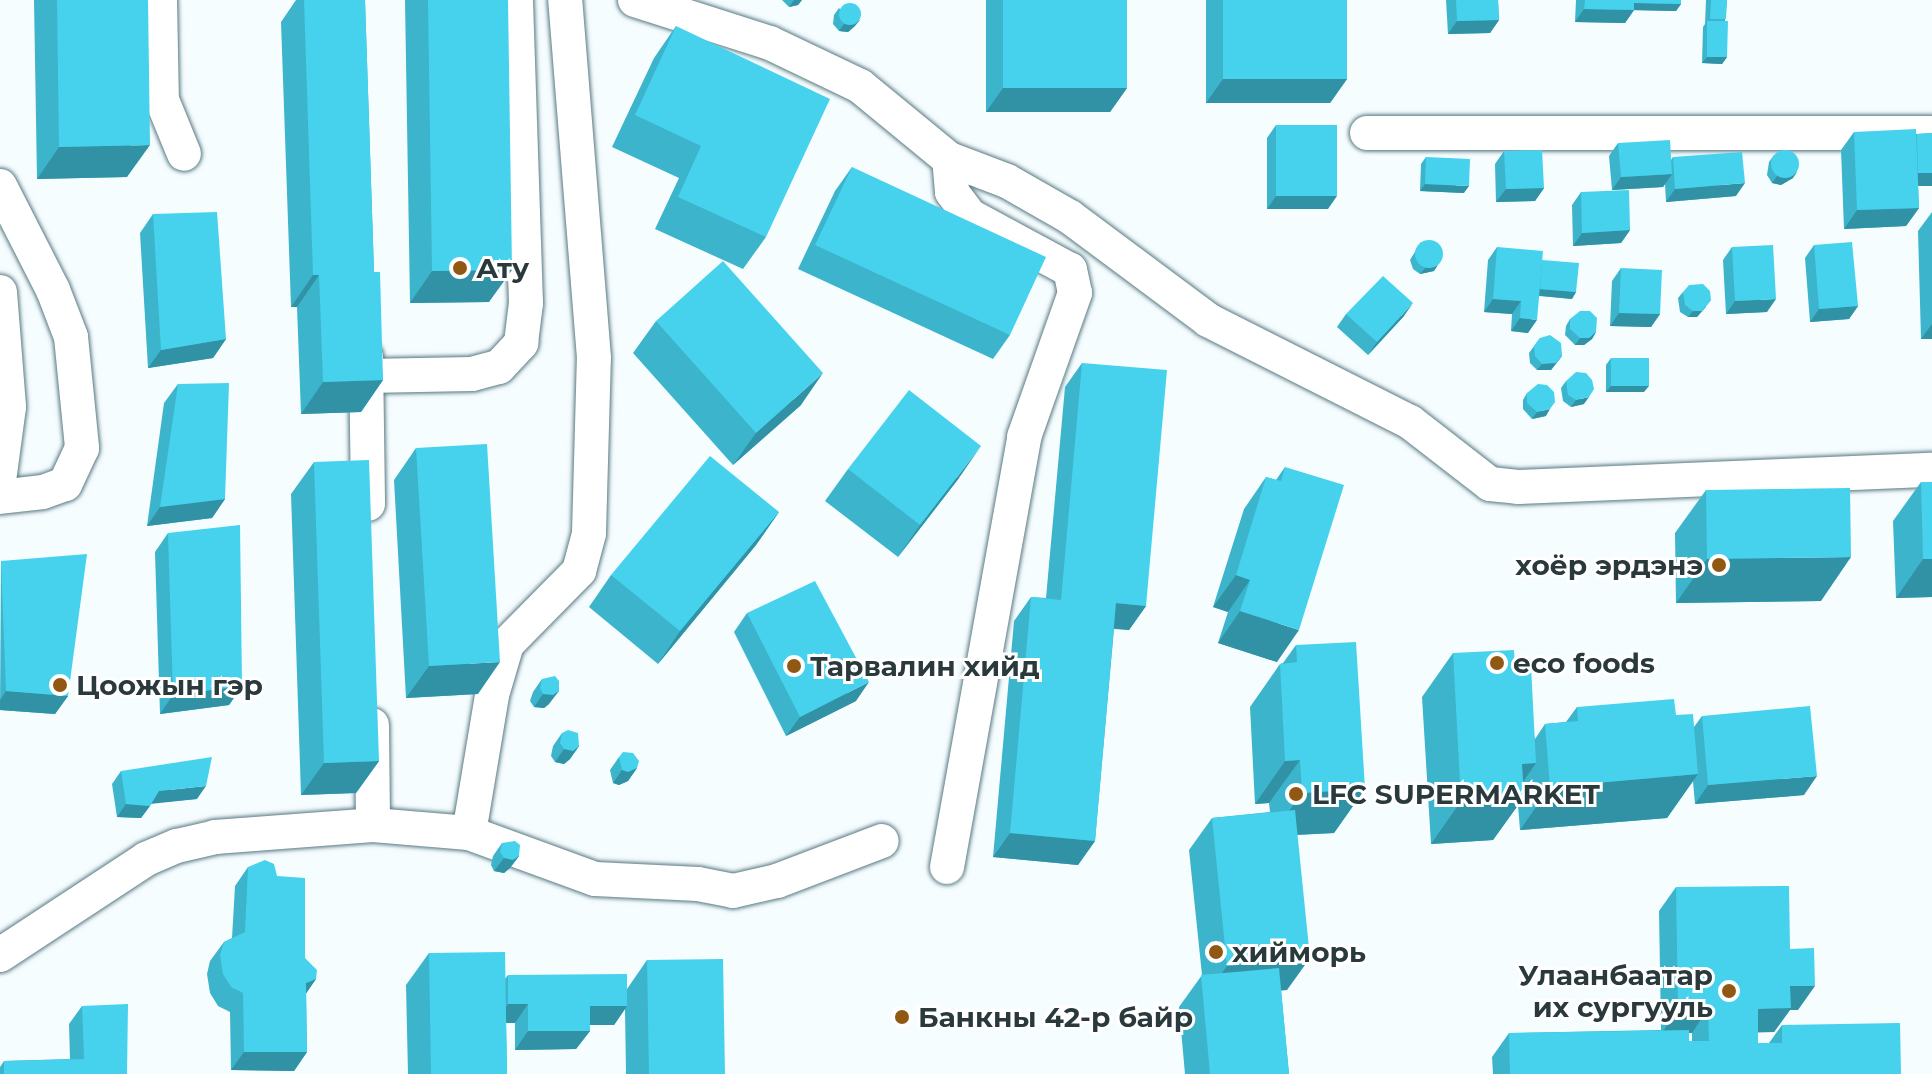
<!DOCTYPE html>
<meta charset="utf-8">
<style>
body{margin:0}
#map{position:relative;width:1932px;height:1074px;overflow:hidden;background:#f6fdff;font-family:Montserrat,sans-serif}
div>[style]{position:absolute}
.roads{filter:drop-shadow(0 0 2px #587a82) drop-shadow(0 0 2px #587a82)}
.minor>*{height:34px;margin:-17px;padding:0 17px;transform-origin:17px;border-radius:17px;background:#fff}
.wall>*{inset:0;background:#3cb4cc}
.shaded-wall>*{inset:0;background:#3192a6}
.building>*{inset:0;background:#46d1ed}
.round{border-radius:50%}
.dots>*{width:22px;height:22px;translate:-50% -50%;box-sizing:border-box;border:4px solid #fff;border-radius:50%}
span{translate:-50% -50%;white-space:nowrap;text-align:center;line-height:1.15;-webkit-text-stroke:6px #fff;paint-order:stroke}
.poi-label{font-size:28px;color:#2a393c;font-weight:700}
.left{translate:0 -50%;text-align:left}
.right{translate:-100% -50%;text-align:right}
</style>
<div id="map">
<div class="roads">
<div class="minor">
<div style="left:160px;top:0;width:100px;rotate:88.9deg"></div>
<div style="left:162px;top:100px;width:58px;rotate:67.8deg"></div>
<div style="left:635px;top:0;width:142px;rotate:17.7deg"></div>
<div style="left:770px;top:43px;width:100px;rotate:25.5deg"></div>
<div style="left:860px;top:86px;width:115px;rotate:39.4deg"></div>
<div style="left:949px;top:159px;width:62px;rotate:20.8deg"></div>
<div style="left:1007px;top:181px;width:73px;rotate:29.7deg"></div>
<div style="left:1070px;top:217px;width:172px;rotate:36.7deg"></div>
<div style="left:1208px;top:320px;width:226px;rotate:26.8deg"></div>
<div style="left:1410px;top:422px;width:101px;rotate:37.8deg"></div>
<div style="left:1490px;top:484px;width:28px;rotate:6deg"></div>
<div style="left:1518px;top:487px;width:414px;rotate:-2.4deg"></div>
<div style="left:1367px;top:133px;width:565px"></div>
<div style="left:0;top:186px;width:117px;rotate:63deg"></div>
<div style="left:53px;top:290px;width:50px;rotate:69deg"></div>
<div style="left:71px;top:337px;width:112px;rotate:84.3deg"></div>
<div style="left:82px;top:448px;width:40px;rotate:115deg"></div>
<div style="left:65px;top:484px;width:23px;rotate:160deg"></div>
<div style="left:43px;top:492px;width:43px;rotate:173.4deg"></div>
<div style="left:0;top:292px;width:115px;rotate:85.5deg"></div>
<div style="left:9px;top:407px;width:68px;rotate:97.7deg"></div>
<div style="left:366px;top:357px;width:147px;rotate:89.2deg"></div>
<div style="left:366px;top:376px;width:106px;rotate:-1.1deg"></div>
<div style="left:472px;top:374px;width:28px;rotate:-15deg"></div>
<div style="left:499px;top:367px;width:33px;rotate:-47deg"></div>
<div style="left:521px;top:343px;width:40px;rotate:-82.9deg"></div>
<div style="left:526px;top:303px;width:303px;rotate:-91.9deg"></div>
<div style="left:372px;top:725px;width:100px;rotate:89.4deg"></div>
<div style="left:469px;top:833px;width:140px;rotate:-80.5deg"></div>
<div style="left:492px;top:695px;width:53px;rotate:-73.6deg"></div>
<div style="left:507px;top:644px;width:103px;rotate:-45.4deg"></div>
<div style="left:579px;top:571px;width:39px;rotate:-75deg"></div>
<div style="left:589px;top:533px;width:175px;rotate:-88.4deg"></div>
<div style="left:594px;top:358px;width:359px;rotate:-94.6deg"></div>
<div style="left:947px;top:867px;width:437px;rotate:-79.8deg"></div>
<div style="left:1024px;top:437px;width:153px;rotate:-70.5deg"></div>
<div style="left:1075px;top:293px;width:24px;rotate:-102deg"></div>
<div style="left:1070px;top:270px;width:114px;rotate:-151.6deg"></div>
<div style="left:970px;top:216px;width:30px;rotate:-127deg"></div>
<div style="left:952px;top:192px;width:33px;rotate:-95deg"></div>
<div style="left:0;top:955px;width:175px;rotate:-33.3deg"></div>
<div style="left:146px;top:859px;width:34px;rotate:-23deg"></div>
<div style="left:177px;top:846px;width:39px;rotate:-13deg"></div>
<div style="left:215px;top:837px;width:158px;rotate:-4.3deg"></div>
<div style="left:373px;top:825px;width:96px;rotate:4.8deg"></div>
<div style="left:469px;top:833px;width:134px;rotate:20.1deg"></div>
<div style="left:595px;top:879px;width:103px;rotate:2.8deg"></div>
<div style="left:698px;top:884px;width:36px;rotate:11deg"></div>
<div style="left:733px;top:891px;width:45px;rotate:-12.8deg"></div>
<div style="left:777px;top:881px;width:112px;rotate:-20.9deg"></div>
</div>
</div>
<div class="wall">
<div style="clip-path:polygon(34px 0,148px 0,127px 177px,37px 179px)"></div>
<div style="clip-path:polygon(296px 0,365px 0,374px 272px,383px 380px,361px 412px,301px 414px,297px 307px,291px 307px,281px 22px)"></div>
<div style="clip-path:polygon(405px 0,508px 0,489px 302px,410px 303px)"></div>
<div style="clip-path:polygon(782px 0,802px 0,798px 5px,789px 7px)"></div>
<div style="clip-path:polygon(986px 0,1127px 0,1127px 88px,1110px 112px,986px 112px)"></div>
<div style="clip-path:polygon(1206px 0,1347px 0,1347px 79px,1330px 103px,1206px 103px)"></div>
<div style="clip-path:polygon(1446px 0,1498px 0,1499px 20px,1490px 33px,1448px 34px)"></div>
<div style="clip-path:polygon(1576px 0,1681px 0,1681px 4px,1676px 11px,1634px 10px,1625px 23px,1575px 22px)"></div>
<div style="clip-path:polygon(1706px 0,1727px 0,1725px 21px,1727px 57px,1722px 64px,1702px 63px,1703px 27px,1705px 24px)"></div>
<div style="clip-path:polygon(839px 8px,855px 26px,848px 32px,839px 31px,833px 24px,834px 15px)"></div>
<div style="clip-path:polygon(676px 26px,766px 237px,743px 269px,655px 229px,679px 178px,612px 147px,654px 58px)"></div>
<div style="clip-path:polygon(1276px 125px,1328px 209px,1267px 209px,1267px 138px)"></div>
<div style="clip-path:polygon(1854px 132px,1916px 134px,1932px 133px,1932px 186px,1918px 186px,1919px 208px,1906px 226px,1844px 229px,1841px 150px)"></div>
<div style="clip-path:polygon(1618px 143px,1671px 160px,1673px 157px,1736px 196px,1666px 202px,1665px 184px,1663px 187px,1612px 190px,1609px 156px)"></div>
<div style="clip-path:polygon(1504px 151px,1544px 188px,1535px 201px,1496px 202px,1495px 164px)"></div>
<div style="clip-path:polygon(1774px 155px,1793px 178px,1781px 185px,1772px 183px,1767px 175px,1769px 162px)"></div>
<div style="clip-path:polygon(1426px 157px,1464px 193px,1420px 191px,1421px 164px)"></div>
<div style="clip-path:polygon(852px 167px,1010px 335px,993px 359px,798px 269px,835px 191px)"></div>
<div style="clip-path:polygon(1581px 192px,1630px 230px,1621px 243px,1573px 246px,1572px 205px)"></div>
<div style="clip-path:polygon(1932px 212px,1932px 339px,1921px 339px,1918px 231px)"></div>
<div style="clip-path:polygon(153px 214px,226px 339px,213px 358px,148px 368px,140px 233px)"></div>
<div style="clip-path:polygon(1421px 242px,1434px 271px,1420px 274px,1413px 269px,1410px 260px)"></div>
<div style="clip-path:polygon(1814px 245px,1858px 306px,1849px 319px,1810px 322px,1805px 258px)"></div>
<div style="clip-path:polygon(1497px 247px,1542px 260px,1576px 292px,1572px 299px,1539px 296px,1528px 333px,1511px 331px,1512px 314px,1484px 312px,1488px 260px)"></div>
<div style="clip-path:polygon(1732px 247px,1767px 312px,1726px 314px,1723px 260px)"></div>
<div style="clip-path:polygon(1621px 268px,1660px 314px,1651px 327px,1610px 326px,1612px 281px)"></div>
<div style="clip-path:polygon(1683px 292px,1706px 307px,1697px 317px,1688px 317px,1680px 312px,1678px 298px)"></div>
<div style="clip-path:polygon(1346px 314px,1404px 316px,1368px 355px,1337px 327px)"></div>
<div style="clip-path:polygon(1570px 319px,1596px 332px,1592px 339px,1584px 345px,1575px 345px,1565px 335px,1566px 326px)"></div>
<div style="clip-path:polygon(656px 321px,801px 405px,733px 465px,633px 353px)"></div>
<div style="clip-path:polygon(1540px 338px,1562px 356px,1551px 370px,1537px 370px,1530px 363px,1529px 353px)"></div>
<div style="clip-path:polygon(1611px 358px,1644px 392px,1606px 392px,1606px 365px)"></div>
<div style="clip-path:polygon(1082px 363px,1146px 606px,1129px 630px,1114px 629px,1095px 841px,1078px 865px,993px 857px,1014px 621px,1031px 597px,1046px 598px,1065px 387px)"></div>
<div style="clip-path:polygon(1566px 381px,1584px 404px,1571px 407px,1563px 401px,1561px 388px)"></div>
<div style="clip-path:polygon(178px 384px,225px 499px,212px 518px,147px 526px,164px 403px)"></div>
<div style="clip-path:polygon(1527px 393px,1546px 416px,1532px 419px,1523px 409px,1523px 400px)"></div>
<div style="clip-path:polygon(416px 448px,478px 694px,406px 698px,394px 480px)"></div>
<div style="clip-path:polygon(314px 462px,379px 761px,356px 793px,301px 795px,291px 494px)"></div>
<div style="clip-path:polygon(1285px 467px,1277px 662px,1218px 643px,1228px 612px,1213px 607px,1244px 509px,1266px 477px,1276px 480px)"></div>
<div style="clip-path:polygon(848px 469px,959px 478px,898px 557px,825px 501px)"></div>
<div style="clip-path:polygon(1921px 482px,1932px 482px,1932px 597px,1896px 598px,1893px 521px)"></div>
<div style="clip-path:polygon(1706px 490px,1821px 601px,1676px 603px,1675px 533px)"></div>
<div style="clip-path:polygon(779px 512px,756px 545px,658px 664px,589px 607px,611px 575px)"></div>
<div style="clip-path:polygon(168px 533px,242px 686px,229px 705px,160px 714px,155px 552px)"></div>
<div style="clip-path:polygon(1px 561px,68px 696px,55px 714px,0 710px)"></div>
<div style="clip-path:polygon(747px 613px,856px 701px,786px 736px,734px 632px)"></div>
<div style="clip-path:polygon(1296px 645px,1365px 789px,1334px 833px,1297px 835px,1287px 990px,1281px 990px,1289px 1074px,1185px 1074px,1179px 1007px,1202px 975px,1189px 850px,1212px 818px,1270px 812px,1269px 803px,1255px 804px,1250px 707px,1280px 664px,1283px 663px)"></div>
<div style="clip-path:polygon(1453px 653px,1515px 667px,1535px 739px,1545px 724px,1566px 722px,1577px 707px,1676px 715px,1694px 727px,1702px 716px,1804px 795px,1695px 804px,1693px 781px,1667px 818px,1520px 830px,1518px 805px,1493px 840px,1431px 844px,1422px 697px)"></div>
<div style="clip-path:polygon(542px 679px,549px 704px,544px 708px,534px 707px,530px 701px,533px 692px)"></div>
<div style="clip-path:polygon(562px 733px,579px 746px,570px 759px,564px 764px,555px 762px,551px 756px,553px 746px)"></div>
<div style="clip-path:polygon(619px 757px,637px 768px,628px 781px,619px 785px,613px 783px,610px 770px)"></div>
<div style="clip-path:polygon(121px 771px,197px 799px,152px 803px,141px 818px,117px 817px,112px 784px)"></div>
<div style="clip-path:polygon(502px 843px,519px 856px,510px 868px,504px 873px,494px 871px,491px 865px,493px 856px)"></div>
<div style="clip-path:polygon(248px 867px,305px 958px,316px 979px,306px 993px,307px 1052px,294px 1071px,231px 1070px,230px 1012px,218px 1006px,210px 993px,207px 974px,210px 961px,224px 942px,232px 938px,235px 886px)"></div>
<div style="clip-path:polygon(evenodd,1676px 887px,1790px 949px,1798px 1010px,1790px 1010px,1774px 1032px,1758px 1032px,1758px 1043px,1769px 1043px,1782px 1025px,1901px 1074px,1493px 1074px,1492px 1057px,1509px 1033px,1661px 1030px,1659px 911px,1676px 887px,1689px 1033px,1692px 1033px,1692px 1041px,1689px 1041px,1689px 1033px)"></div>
<div style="clip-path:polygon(429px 953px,505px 979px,508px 975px,627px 989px,647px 960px,725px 1074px,626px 1074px,625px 1009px,614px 1025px,590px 1025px,590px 1031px,576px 1049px,515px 1050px,515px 1023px,506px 1023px,507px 1074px,408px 1074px,406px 985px)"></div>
<div style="clip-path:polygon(82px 1006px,127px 1074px,0 1074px,0 1067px,4px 1061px,70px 1059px,69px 1024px)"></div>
</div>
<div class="shaded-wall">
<div style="clip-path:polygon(794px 0,802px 0,798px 5px,789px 7px)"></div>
<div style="clip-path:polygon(1632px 3px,1681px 4px,1676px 11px,1628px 10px)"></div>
<div style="clip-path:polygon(1584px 9px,1634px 10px,1625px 23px,1575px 22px)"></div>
<div style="clip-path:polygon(860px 20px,855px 26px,848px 32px,839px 31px,844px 24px)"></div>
<div style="clip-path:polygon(1499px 20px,1490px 33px,1448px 34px,1457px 21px)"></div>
<div style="clip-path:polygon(1707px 57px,1727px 57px,1722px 64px,1702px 63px)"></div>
<div style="clip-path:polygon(1223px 79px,1347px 79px,1330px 103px,1206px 103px)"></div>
<div style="clip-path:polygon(1003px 88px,1127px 88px,1110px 112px,986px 112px)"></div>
<div style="clip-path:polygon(150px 145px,127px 177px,37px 179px,59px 147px)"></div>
<div style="clip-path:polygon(1797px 172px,1793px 178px,1781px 185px,1772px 183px,1777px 176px)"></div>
<div style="clip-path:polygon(1917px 173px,1932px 173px,1932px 186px,1908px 186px)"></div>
<div style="clip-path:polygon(1672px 174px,1663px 187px,1612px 190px,1621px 177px)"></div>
<div style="clip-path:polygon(1745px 183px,1736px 196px,1666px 202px,1675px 189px)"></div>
<div style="clip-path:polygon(1425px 184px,1469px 186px,1464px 193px,1420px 191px)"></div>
<div style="clip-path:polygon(1544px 188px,1535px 201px,1496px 202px,1506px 189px)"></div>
<div style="clip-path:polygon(1276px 196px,1337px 196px,1328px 209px,1267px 209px)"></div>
<div style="clip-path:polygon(1919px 208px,1906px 226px,1844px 229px,1857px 210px)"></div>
<div style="clip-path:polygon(1630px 230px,1621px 243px,1573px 246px,1582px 233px)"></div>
<div style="clip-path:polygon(1438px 265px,1434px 271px,1420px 274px,1425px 268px)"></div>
<div style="clip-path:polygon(512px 270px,489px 302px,410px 303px,432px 271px)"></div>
<div style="clip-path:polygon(313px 275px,319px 275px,297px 307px,291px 307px)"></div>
<div style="clip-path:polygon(1538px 289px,1576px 292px,1572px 299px,1533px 295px)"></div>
<div style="clip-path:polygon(1493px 299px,1521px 301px,1512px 314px,1484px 312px)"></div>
<div style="clip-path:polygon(1776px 299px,1767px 312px,1726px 314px,1735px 301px)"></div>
<div style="clip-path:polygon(1711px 300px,1697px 317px,1688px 317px,1693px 311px)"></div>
<div style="clip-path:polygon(1413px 303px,1404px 316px,1368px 355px,1377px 342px)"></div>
<div style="clip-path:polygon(1858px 306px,1849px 319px,1810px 322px,1819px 309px)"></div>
<div style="clip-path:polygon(1619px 313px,1660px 314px,1651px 327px,1610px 326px)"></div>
<div style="clip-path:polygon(1520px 318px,1537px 320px,1528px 333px,1511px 331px)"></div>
<div style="clip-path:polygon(1932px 324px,1932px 339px,1921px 339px)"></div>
<div style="clip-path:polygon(1596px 332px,1592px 339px,1584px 345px,1575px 345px,1580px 338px)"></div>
<div style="clip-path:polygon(226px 339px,213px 358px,148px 368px,161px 350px)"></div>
<div style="clip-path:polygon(1562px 356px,1551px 370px,1537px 370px,1542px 364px)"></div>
<div style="clip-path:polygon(823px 373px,801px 405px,733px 465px,756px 433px)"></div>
<div style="clip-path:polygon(383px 380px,361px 412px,301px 414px,323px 382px)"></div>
<div style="clip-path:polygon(1611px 386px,1649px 386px,1644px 392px,1606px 392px)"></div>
<div style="clip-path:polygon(1589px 397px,1584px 404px,1571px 407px,1576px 400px)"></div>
<div style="clip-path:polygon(1550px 409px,1546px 416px,1532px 419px,1537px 412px)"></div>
<div style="clip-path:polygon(981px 446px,959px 478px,898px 557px,920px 525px)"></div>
<div style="clip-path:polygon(225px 499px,212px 518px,147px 526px,160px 507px)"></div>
<div style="clip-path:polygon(779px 512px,756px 545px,658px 664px,680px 631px)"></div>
<div style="clip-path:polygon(1851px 557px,1821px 601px,1676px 603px,1707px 559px)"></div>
<div style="clip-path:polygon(1923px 559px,1932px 559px,1932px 597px,1896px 598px)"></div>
<div style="clip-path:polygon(1236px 575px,1250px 580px,1228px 612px,1213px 607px)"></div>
<div style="clip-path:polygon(1116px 603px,1146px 606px,1129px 630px,1100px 627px)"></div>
<div style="clip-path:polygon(1240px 611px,1299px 630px,1277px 662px,1218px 643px)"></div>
<div style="clip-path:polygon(500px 662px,478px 694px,406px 698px,429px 666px)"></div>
<div style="clip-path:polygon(869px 682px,856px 701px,786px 736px,800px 717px)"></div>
<div style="clip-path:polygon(242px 686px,229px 705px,160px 714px,173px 695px)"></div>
<div style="clip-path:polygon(6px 691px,68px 696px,55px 714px,0 710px,0 700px)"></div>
<div style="clip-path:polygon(559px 691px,549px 704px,544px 708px,534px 707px,543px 694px)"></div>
<div style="clip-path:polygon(579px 746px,570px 759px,564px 764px,555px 762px,564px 749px)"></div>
<div style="clip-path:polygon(1300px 760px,1269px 803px,1255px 804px,1285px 761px)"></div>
<div style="clip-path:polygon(379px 761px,356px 793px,301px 795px,324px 763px)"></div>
<div style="clip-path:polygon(1536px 763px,1512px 798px,1524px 797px,1493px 840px,1431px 844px,1461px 801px,1522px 764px)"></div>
<div style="clip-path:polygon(637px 768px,628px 781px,619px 785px,613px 783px,622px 770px)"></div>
<div style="clip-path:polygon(1698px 774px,1667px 818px,1520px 830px,1550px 787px)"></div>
<div style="clip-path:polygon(1817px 776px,1804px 795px,1695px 804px,1708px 785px)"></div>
<div style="clip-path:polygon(206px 786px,197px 799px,150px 804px,159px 791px)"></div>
<div style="clip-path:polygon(1365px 789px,1334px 833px,1271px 836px,1302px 793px)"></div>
<div style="clip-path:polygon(126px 804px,150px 806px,141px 818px,117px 817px)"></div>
<div style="clip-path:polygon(1010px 833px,1095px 841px,1078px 865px,993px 857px)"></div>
<div style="clip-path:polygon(519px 856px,510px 868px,504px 873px,494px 871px,504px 858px)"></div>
<div style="clip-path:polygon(1310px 958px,1287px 990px,1204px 998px,1227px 966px)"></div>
<div style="clip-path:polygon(316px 979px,303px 998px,306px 983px)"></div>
<div style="clip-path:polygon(1790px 986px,1815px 986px,1798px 1010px,1790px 1010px,1774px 1032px,1741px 1033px,1758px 1009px)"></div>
<div style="clip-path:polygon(508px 1004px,528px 1004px,515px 1023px,495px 1023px)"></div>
<div style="clip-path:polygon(590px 1006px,627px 1006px,614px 1025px,576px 1025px)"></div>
<div style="clip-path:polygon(1708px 1009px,1692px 1033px,1661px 1034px,1678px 1010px)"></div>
<div style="clip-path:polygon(528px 1031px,590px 1031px,576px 1049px,515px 1050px)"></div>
<div style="clip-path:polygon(244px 1052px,307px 1052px,294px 1071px,231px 1070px)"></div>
</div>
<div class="building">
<div style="clip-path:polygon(57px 0,148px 0,150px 145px,59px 147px)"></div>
<div style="clip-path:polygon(304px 0,365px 0,374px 272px,380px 272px,383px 380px,323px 382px,319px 275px,313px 275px)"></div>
<div style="clip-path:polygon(428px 0,508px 0,512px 270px,432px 271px)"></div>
<div style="clip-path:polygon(1003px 0,1127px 0,1127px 88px,1003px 88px)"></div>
<div style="clip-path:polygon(1223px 0,1347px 0,1347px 79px,1223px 79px)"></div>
<div style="clip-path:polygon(1456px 0,1498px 0,1499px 20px,1457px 21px)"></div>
<div style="clip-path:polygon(1585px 0,1634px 0,1634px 10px,1584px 9px)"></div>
<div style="clip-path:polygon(1634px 0,1681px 0,1681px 4px,1634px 3px)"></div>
<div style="clip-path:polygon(1711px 0,1727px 0,1726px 19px,1710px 19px)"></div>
<div class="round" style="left:839px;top:3px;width:22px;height:22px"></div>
<div style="clip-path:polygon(1707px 21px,1728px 21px,1727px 57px,1707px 57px)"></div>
<div style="clip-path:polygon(676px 26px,830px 99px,766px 237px,678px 197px,701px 146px,635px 115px)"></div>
<div style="clip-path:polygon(1276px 125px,1337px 125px,1337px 196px,1276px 196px)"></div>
<div style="clip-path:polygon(1916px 129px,1919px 208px,1857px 210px,1854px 132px)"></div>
<div style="clip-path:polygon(1932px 133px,1932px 173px,1918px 173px,1917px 134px)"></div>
<div style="clip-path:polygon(1670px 140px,1672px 174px,1621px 177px,1618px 143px)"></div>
<div style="clip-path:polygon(1542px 150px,1544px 188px,1506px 189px,1504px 151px)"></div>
<div class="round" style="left:1771px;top:150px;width:28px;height:28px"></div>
<div style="clip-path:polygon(1742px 152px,1745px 183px,1675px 189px,1673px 157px)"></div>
<div style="clip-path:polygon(1426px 157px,1470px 159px,1469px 186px,1425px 184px)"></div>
<div style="clip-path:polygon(852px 167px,1046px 257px,1010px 335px,815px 245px)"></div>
<div style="clip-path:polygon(1629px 190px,1630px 230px,1582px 233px,1581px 192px)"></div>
<div style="clip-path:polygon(217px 212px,226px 339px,161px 350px,153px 214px)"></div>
<div class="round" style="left:1415px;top:240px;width:28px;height:28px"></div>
<div style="clip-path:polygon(1852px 242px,1858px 306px,1819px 309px,1814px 245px)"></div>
<div style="clip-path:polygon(1773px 245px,1776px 299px,1735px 301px,1732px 247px)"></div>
<div style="clip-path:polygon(1497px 247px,1543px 251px,1537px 320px,1520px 318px,1521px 301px,1493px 299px)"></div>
<div style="clip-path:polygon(1542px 260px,1579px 263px,1576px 292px,1540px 289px)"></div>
<div style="clip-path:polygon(723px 261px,823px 373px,756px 433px,656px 321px)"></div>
<div style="clip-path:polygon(1621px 268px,1662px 270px,1660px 314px,1619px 313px)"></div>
<div style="clip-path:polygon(1383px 276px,1413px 303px,1377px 342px,1346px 314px)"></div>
<div style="clip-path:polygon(1703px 284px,1710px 291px,1711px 300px,1702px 311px,1693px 311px,1685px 305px,1683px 292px,1689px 285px)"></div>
<div style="clip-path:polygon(1580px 311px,1590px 311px,1597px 318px,1596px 332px,1589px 338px,1580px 338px,1570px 329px,1570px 319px)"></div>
<div style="clip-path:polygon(1550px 335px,1561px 343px,1562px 356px,1556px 363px,1542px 364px,1535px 356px,1534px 346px,1540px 338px)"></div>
<div style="clip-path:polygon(1611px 358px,1649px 358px,1649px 386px,1611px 386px)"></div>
<div style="clip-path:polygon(1082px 363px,1167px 370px,1146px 606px,1116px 603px,1095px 841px,1010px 833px,1031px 597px,1061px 600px)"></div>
<div style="clip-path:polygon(1576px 372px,1586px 373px,1592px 380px,1594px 389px,1589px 397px,1576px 400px,1568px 395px,1566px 381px)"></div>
<div style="clip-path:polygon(229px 383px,225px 499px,160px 507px,178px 384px)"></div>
<div style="clip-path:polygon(1538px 384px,1547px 385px,1554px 392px,1555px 402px,1550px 409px,1537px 412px,1527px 403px,1527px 393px)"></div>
<div style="clip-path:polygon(909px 390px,981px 446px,920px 525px,848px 469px)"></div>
<div style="clip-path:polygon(487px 444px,500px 662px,429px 666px,416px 448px)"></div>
<div style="clip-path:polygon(710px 456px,779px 512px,680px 631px,611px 575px)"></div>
<div style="clip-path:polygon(369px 460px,379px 761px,324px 763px,314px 462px)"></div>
<div style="clip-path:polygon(1285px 467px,1344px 485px,1299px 630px,1240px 611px,1250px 580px,1236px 575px,1266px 477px,1281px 481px)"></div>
<div style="clip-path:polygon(1921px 482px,1932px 482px,1932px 559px,1923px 559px)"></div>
<div style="clip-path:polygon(1850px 488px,1851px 557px,1707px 559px,1706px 490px)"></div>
<div style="clip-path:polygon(240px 525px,242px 686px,173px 695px,168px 533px)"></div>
<div style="clip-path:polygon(87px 554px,68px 696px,6px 691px,1px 561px)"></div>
<div style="clip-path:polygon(815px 581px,869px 682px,800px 717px,747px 613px)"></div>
<div style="clip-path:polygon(1356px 642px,1365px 789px,1302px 793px,1300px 760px,1285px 761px,1280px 664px,1297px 662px,1296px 645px)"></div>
<div style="clip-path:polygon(1514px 650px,1515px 667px,1531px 666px,1536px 763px,1522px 764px,1524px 797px,1461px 801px,1453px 653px)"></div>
<div style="clip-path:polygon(555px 676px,559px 681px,559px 691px,553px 695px,543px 694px,540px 688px,542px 679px)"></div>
<div style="clip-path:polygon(1674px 699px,1676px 715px,1693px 714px,1698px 774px,1550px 787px,1545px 724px,1578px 721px,1577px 707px)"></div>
<div style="clip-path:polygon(1810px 706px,1817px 776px,1708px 785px,1702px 716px)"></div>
<div style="clip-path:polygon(568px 730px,578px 733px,579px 746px,573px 751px,564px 749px,560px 743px,562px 733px)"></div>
<div style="clip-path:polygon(623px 752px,633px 753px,639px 761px,637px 768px,628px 772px,622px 770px,619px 757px)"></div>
<div style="clip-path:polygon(212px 757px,206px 786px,159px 791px,150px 806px,126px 804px,121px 771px)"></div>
<div style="clip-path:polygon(1295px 810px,1310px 958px,1227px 966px,1212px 818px)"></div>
<div style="clip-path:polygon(515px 841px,520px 845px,519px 856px,513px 860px,504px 858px,500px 852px,502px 843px)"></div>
<div style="clip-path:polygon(265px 860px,274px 864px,277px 876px,305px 878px,305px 958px,317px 970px,316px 979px,306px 983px,307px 1052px,244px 1052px,243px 993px,231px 987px,223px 974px,220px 955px,224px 942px,245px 932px,248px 867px)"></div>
<div style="clip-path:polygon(1789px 886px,1790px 949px,1814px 948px,1815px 986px,1790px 986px,1791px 1008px,1758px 1009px,1758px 1043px,1782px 1043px,1782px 1025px,1900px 1023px,1901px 1074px,1510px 1074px,1509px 1033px,1689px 1030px,1689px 1041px,1709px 1041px,1708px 1009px,1678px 1010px,1676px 887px)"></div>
<div style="clip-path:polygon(505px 952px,507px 1074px,431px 1074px,429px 953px)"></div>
<div style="clip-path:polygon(723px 959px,725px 1074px,649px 1074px,647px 960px)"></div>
<div style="clip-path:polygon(1279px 968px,1289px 1074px,1210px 1074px,1201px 975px)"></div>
<div style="clip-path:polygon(627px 974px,627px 1006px,590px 1006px,590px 1031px,528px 1031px,528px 1004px,508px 1004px,508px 975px)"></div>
<div style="clip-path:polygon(128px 1004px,127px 1074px,4px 1074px,4px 1061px,84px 1059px,82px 1006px)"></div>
</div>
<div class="dots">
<div style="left:460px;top:268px;background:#915814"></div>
<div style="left:1719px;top:565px;background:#915814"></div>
<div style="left:1497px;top:663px;background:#915814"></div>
<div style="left:794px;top:666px;background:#915814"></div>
<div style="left:60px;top:685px;background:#915814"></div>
<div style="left:1296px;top:794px;background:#915814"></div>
<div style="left:1216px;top:952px;background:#915814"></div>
<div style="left:1729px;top:991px;background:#915814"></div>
<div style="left:902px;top:1017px;background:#915814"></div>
</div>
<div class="poi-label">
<span class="left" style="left:476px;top:268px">Ату</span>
<span class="right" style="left:1703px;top:565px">хоёр эрдэнэ</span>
<span class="left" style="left:1513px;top:663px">eco foods</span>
<span class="left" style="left:810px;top:666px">Тарвалин хийд</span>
<span class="left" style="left:76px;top:685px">Цоожын гэр</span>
<span class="left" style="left:1312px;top:794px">LFC SUPERMARKET</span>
<span class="left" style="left:1232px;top:952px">хийморь</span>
<span class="right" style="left:1713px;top:991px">Улаанбаатар<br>их сургууль</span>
<span class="left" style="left:918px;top:1017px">Банкны 42-р байр</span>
</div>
</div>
